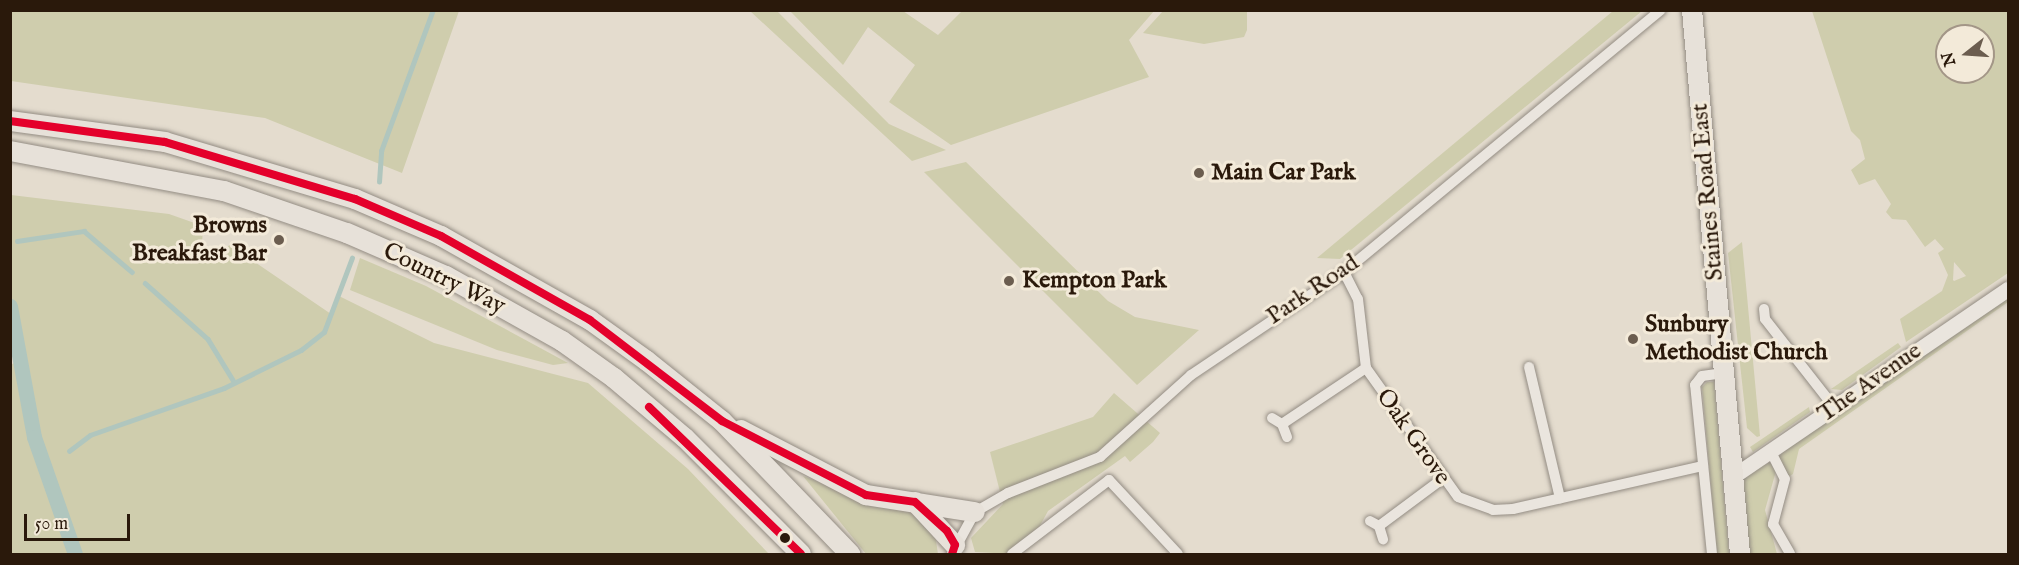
<!DOCTYPE html>
<style>
body{margin:0}
#map{position:relative;width:2019px;height:565px;overflow:hidden;background:#e4dcce;font-family:"IM FELL English",serif}
div>[style]{position:absolute}
.green>*{inset:0;background:#cfcdad}
.stream>*{height:4.5px;margin:-2.25px;padding:0 2.25px;transform-origin:2.25px;border-radius:2.25px;background:#b0c6be}
.canal>*{height:15px;margin:-7.5px;padding:0 7.5px;transform-origin:7.5px;border-radius:7.5px;background:#b0c6be}
.roads{filter:drop-shadow(0 0 2px #938c83) drop-shadow(0 0 2px #938c83)}
.street>*{height:10px;margin:-5px;padding:0 5px;transform-origin:5px;border-radius:5px;background:#eae5de}
.secondary>*{height:15px;margin:-7.5px;padding:0 7.5px;transform-origin:7.5px;border-radius:7.5px;background:#eae5de}
.highway>*{height:20px;margin:-10px;padding:0 10px;transform-origin:10px;border-radius:10px;background:#e7e1d9}
.bus-1>*{height:8px;margin:-4px;padding:0 4px;transform-origin:4px;border-radius:4px;background:#e4002b}
.dots>*{width:16px;height:16px;translate:-50% -50%;box-sizing:border-box;border:3px solid #f3ead9;border-radius:50%}
span{translate:-50% -50%;white-space:nowrap;text-align:center;line-height:1.15;-webkit-text-stroke:6px #f3ead9;paint-order:stroke}
.poi-label{font-size:24px;color:#2a190b;font-weight:700}
.left{translate:0 -50%;text-align:left}
.right{translate:-100% -50%;text-align:right}
.street-label{font-size:24px;color:#2a190b}
.frame{position:absolute;inset:0;border:12px solid #2a190b;pointer-events:none}
.north{position:absolute;left:1935px;top:24px;width:60px;height:60px;box-sizing:border-box;background:#f3ead9;border:2px solid #a39687;border-radius:50%;rotate:253deg;font-size:16px;font-weight:700;line-height:24px;text-align:center;color:#2a190b}
.north::after{content:'';display:block;margin:auto;width:21px;height:27px;background:#6b5d4f;clip-path:polygon(50% 0,100% 100%,50% 72%,0 100%)}
.scale{position:absolute;left:24px;top:514px;width:106px;height:27px;box-sizing:border-box;border:3px solid #2a190b;border-top:0;padding-left:8px;font-size:18px;line-height:21px;white-space:nowrap;color:#2a190b;-webkit-text-stroke:4px #f3ead9;paint-order:stroke}
</style>
<div id="map">
<div class="green">
<div style="clip-path:polygon(11px 10px,459px 10px,459px 11px,402px 173px,265px 118px,11px 81px)"></div>
<div style="clip-path:polygon(750px 11px,777px 11px,889px 124px,946px 150px,912px 161px)"></div>
<div style="clip-path:polygon(790px 11px,903px 11px,938px 35px,962px 11px,1154px 11px,1129px 40px,1149px 77px,951px 145px,889px 102px,915px 65px,868px 27px,843px 65px)"></div>
<div style="clip-path:polygon(1163px 11px,1247px 11px,1247px 30px,1244px 37px,1204px 44px,1143px 33px)"></div>
<div style="clip-path:polygon(1613px 11px,1642px 11px,1340px 259px,1317px 258px)"></div>
<div style="clip-path:polygon(evenodd,1812px 11px,2008px 11px,2008px 273px,1906px 342px,1900px 319px,1942px 291px,1948px 275px,1938px 253px,1944px 249px,1935px 239px,1925px 247px,1906px 220px,1892px 219px,1886px 212px,1891px 204px,1875px 179px,1859px 185px,1851px 170px,1865px 159px,1860px 140px,1851px 131px,1812px 11px,1947px 36px,1983px 36px,1983px 72px,1947px 72px,1947px 36px,1812px 11px,1954px 262px,1966px 276px,1954px 281px,1953px 280px,1954px 262px)"></div>
<div style="clip-path:polygon(966px 162px,1108px 301px,1135px 317px,1199px 330px,1137px 385px,924px 172px)"></div>
<div style="clip-path:polygon(11px 195px,169px 214px,203px 226px,202px 245px,216px 253px,230px 245px,331px 314px,339px 296px,434px 343px,588px 383px,688px 469px,769px 554px,11px 554px,11px 365px,23px 356px,20px 340px,11px 346px)"></div>
<div style="clip-path:polygon(1742px 242px,1760px 436px,1757px 437px,1747px 428px,1728px 253px)"></div>
<div style="clip-path:polygon(360px 258px,426px 286px,568px 363px,553px 365px,497px 350px,350px 290px)"></div>
<div style="clip-path:polygon(2008px 293px,2008px 302px,1799px 449px,1793px 474px,1785px 479px,1779px 457px,1785px 449px)"></div>
<div style="clip-path:polygon(1898px 343px,1901px 347px,1842px 390px,1831px 389px)"></div>
<div style="clip-path:polygon(1707px 382px,1714px 382px,1729px 554px,1717px 554px,1702px 387px)"></div>
<div style="clip-path:polygon(1114px 393px,1160px 433px,1153px 442px,1130px 462px,1125px 456px,1048px 511px,1031px 542px,1012px 554px,975px 552px,971px 538px,1003px 504px,990px 452px,1093px 417px)"></div>
<div style="clip-path:polygon(1809px 407px,1810px 412px,1753px 452px,1750px 447px)"></div>
<div style="clip-path:polygon(1770px 462px,1776px 471px,1765px 510px,1777px 554px,1750px 554px,1741px 479px)"></div>
<div style="clip-path:polygon(803px 476px,869px 501px,915px 512px,934px 528px,938px 554px,866px 554px)"></div>
</div>
<div class="stream">
<div style="left:379px;top:182px;width:31px;rotate:-86deg"></div>
<div style="left:381px;top:151px;width:150px;rotate:-69.8deg"></div>
<div style="left:17px;top:241px;width:68px;rotate:-8.5deg"></div>
<div style="left:84px;top:231px;width:63px;rotate:40.5deg"></div>
<div style="left:145px;top:283px;width:84px;rotate:41.6deg"></div>
<div style="left:208px;top:339px;width:48px;rotate:58.6deg"></div>
<div style="left:69px;top:451px;width:26px;rotate:-37deg"></div>
<div style="left:90px;top:435px;width:142px;rotate:-19.3deg"></div>
<div style="left:224px;top:388px;width:86px;rotate:-26.3deg"></div>
<div style="left:301px;top:350px;width:29px;rotate:-38deg"></div>
<div style="left:324px;top:332px;width:79px;rotate:-69.3deg"></div>
</div>
<div class="canal">
<div style="left:10px;top:306px;width:133px;rotate:79.6deg"></div>
<div style="left:34px;top:437px;width:124px;rotate:70.7deg"></div>
</div>
<div class="roads">
<div class="street">
<div style="left:1344px;top:272px;width:30px;rotate:63deg"></div>
<div style="left:1358px;top:299px;width:69px;rotate:83.4deg"></div>
<div style="left:1366px;top:368px;width:158px;rotate:54.5deg"></div>
<div style="left:1458px;top:497px;width:37px;rotate:20deg"></div>
<div style="left:1493px;top:510px;width:20px;rotate:-3deg"></div>
<div style="left:1513px;top:509px;width:195px;rotate:-12.8deg"></div>
<div style="left:1764px;top:309px;width:10px;rotate:84deg"></div>
<div style="left:1765px;top:319px;width:112px;rotate:51.9deg"></div>
<div style="left:1529px;top:367px;width:135px;rotate:76.7deg"></div>
<div style="left:1272px;top:418px;width:12px;rotate:31deg"></div>
<div style="left:1282px;top:424px;width:14px;rotate:69deg"></div>
<div style="left:1282px;top:424px;width:101px;rotate:-33.7deg"></div>
<div style="left:1771px;top:452px;width:30px;rotate:63deg"></div>
<div style="left:1785px;top:479px;width:47px;rotate:104.9deg"></div>
<div style="left:1773px;top:524px;width:34px;rotate:60deg"></div>
<div style="left:1370px;top:521px;width:10px;rotate:29deg"></div>
<div style="left:1379px;top:526px;width:14px;rotate:73deg"></div>
<div style="left:1379px;top:526px;width:77px;rotate:-36.6deg"></div>
<div style="left:952px;top:554px;width:48px;rotate:-61.3deg"></div>
<div style="left:975px;top:512px;width:38px;rotate:-30deg"></div>
<div style="left:1008px;top:493px;width:99px;rotate:-21.4deg"></div>
<div style="left:1100px;top:457px;width:122px;rotate:-42deg"></div>
<div style="left:1191px;top:375px;width:184px;rotate:-33.9deg"></div>
<div style="left:1344px;top:272px;width:411px;rotate:-39.6deg"></div>
<div style="left:1012px;top:554px;width:122px;rotate:-37.3deg"></div>
<div style="left:1109px;top:480px;width:101px;rotate:47deg"></div>
<div style="left:1712px;top:554px;width:170px;rotate:-95.7deg"></div>
<div style="left:1695px;top:385px;width:11px;rotate:-52deg"></div>
<div style="left:1702px;top:376px;width:22px;rotate:-8deg"></div>
</div>
<div class="secondary">
<div style="left:1732px;top:477px;width:334px;rotate:-34.3deg"></div>
</div>
<div class="highway">
<div style="left:1692px;top:10px;width:546px;rotate:84.96deg"></div>
<div style="left:10px;top:121px;width:156px;rotate:7.7deg"></div>
<div style="left:165px;top:142px;width:198px;rotate:16.7deg"></div>
<div style="left:355px;top:199px;width:94px;rotate:23.3deg"></div>
<div style="left:441px;top:236px;width:171px;rotate:29.4deg"></div>
<div style="left:590px;top:320px;width:70px;rotate:35.7deg"></div>
<div style="left:647px;top:361px;width:96px;rotate:38.7deg"></div>
<div style="left:722px;top:421px;width:185px;rotate:46.1deg"></div>
<div style="left:10px;top:151px;width:218px;rotate:10.6deg"></div>
<div style="left:224px;top:191px;width:130px;rotate:18.9deg"></div>
<div style="left:347px;top:233px;width:108px;rotate:23.5deg"></div>
<div style="left:446px;top:276px;width:133px;rotate:29.3deg"></div>
<div style="left:562px;top:341px;width:64px;rotate:35.4deg"></div>
<div style="left:614px;top:378px;width:93px;rotate:40.2deg"></div>
<div style="left:685px;top:438px;width:164px;rotate:45deg"></div>
<div style="left:741px;top:430px;width:141px;rotate:27.5deg"></div>
<div style="left:866px;top:495px;width:110px;rotate:8.9deg"></div>
<div style="left:915px;top:502px;width:59px;rotate:47.1deg"></div>
</div>
</div>
<div class="bus-1">
<div style="left:10px;top:121px;width:156px;rotate:7.7deg"></div>
<div style="left:165px;top:142px;width:198px;rotate:16.7deg"></div>
<div style="left:355px;top:199px;width:94px;rotate:23.3deg"></div>
<div style="left:441px;top:236px;width:171px;rotate:29.4deg"></div>
<div style="left:590px;top:320px;width:166px;rotate:37.4deg"></div>
<div style="left:722px;top:421px;width:162px;rotate:27.2deg"></div>
<div style="left:866px;top:495px;width:49px;rotate:8.1deg"></div>
<div style="left:915px;top:502px;width:43px;rotate:42.2deg"></div>
<div style="left:947px;top:531px;width:16px;rotate:60deg"></div>
<div style="left:955px;top:545px;width:9px;rotate:108deg"></div>
<div style="left:649px;top:407px;width:211px;rotate:44deg"></div>
</div>
<div class="dots">
<div style="left:1199px;top:173px;background:#6b5d4f"></div>
<div style="left:279px;top:240px;background:#6b5d4f"></div>
<div style="left:1009px;top:281px;background:#6b5d4f"></div>
<div style="left:1633px;top:339px;background:#6b5d4f"></div>
<div style="left:785px;top:538px;background:#2a190b"></div>
</div>
<div class="poi-label">
<span class="left" style="left:1211px;top:173px">Main Car Park</span>
<span class="right" style="left:267px;top:240px">Browns<br>Breakfast Bar</span>
<span class="left" style="left:1022px;top:281px">Kempton Park</span>
<span class="left" style="left:1645px;top:339px">Sunbury<br>Methodist Church</span>
</div>
<div class="street-label">
<span style="left:1708px;top:192px;rotate:-95deg">Staines Road East</span>
<span style="left:444px;top:279px;rotate:26deg">Country Way</span>
<span style="left:1313px;top:290px;rotate:-34deg">Park Road</span>
<span style="left:1870px;top:383px;rotate:-35deg">The Avenue</span>
<span style="left:1413px;top:437px;rotate:55deg">Oak Grove</span>
</div>
<div class="frame"></div>
<div class="north">N</div>
<div class="scale">50 m</div>
</div>
